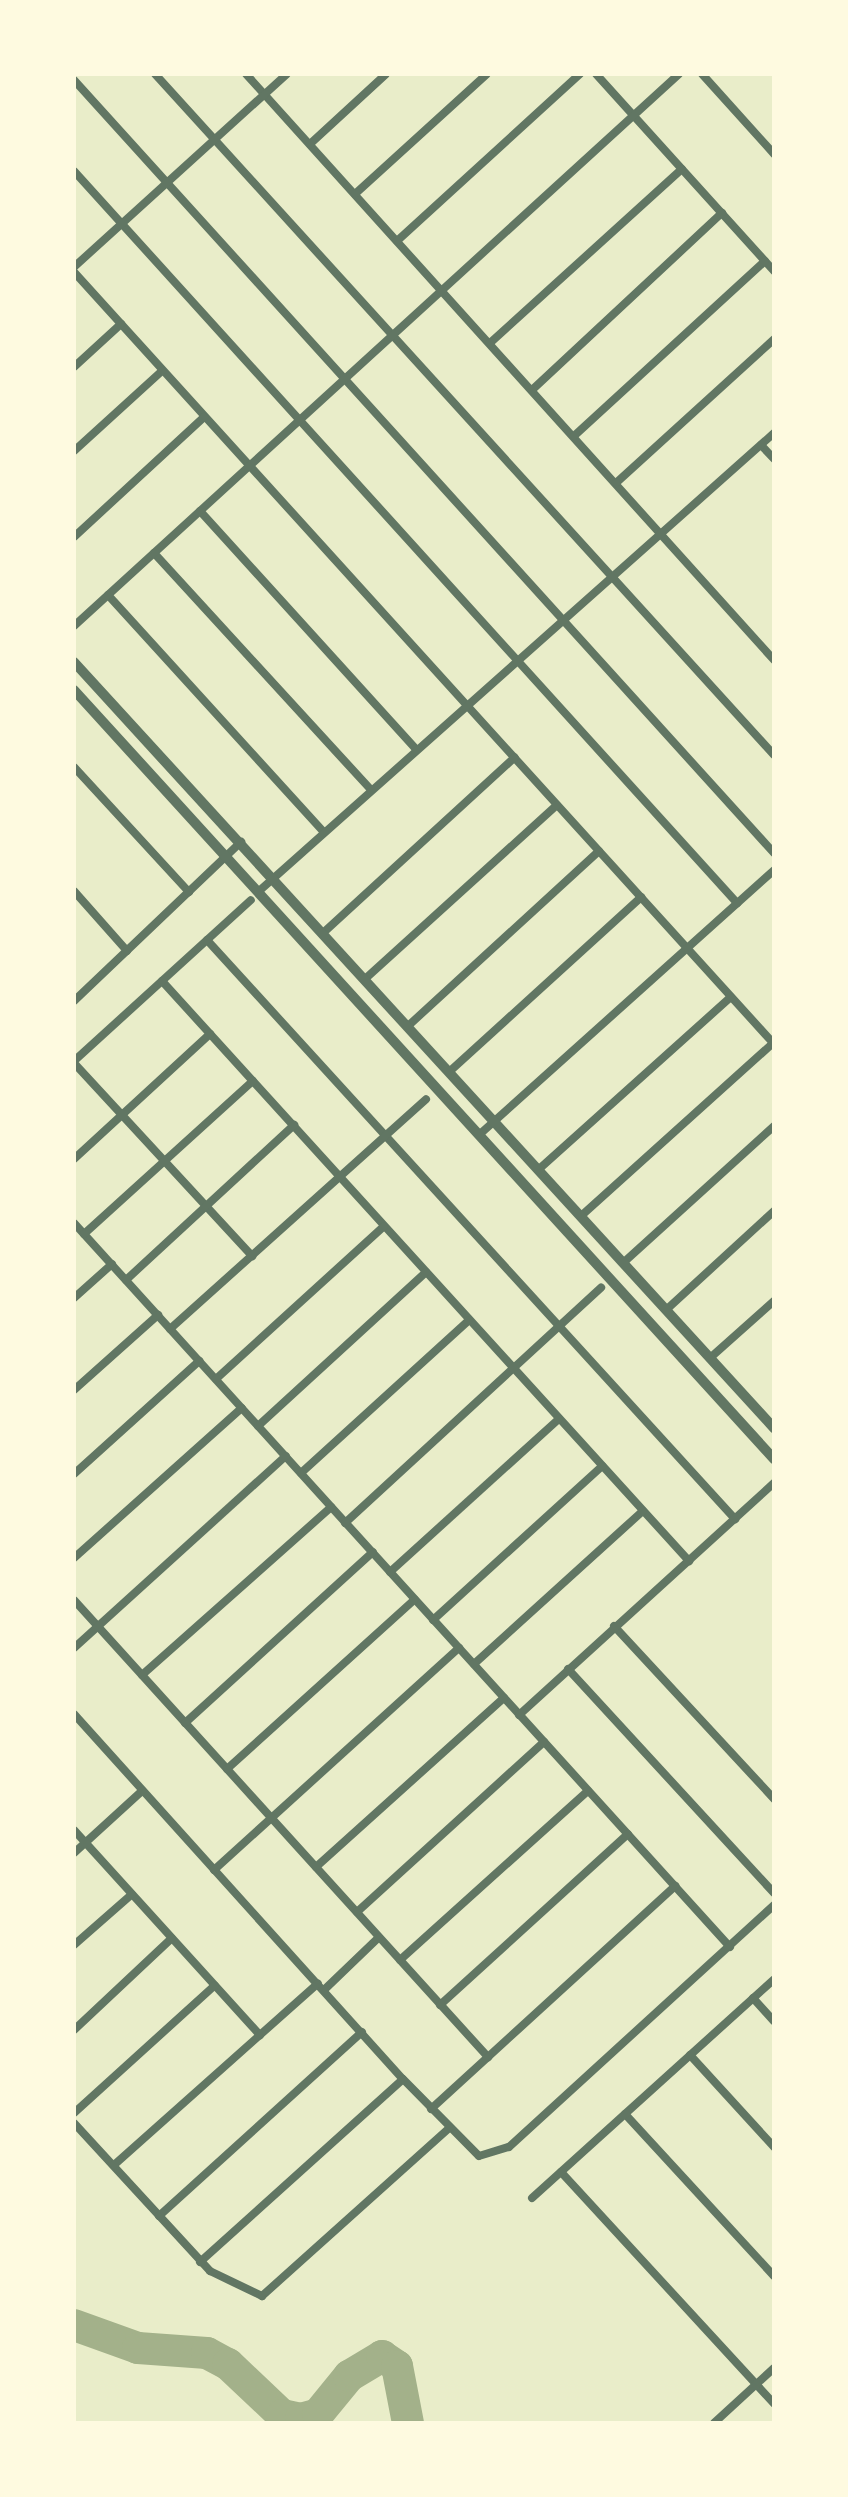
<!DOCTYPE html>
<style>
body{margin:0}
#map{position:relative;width:848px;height:2497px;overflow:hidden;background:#e9edc9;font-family:Ubuntu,sans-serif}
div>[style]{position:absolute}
.river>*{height:32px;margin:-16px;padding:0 16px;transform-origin:16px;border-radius:16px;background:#a3b18a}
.minor>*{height:8px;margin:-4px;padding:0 4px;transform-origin:4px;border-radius:4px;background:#617663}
.tertiary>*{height:10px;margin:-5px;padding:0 5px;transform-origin:5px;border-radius:5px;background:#617663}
span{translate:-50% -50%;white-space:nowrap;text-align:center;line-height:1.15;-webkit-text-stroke:7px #fefae0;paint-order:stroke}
.frame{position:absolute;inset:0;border:76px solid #fefae0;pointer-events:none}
</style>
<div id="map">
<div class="river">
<div style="left:74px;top:2325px;width:68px;rotate:19.8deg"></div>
<div style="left:138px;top:2348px;width:69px;rotate:4.1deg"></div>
<div style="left:207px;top:2353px;width:24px;rotate:28deg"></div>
<div style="left:228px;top:2364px;width:74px;rotate:43.4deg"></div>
<div style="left:282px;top:2415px;width:19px;rotate:12deg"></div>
<div style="left:301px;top:2419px;width:18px;rotate:-16deg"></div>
<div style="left:318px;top:2414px;width:49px;rotate:-50.8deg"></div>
<div style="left:349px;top:2376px;width:39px;rotate:-31deg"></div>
<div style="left:382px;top:2356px;width:18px;rotate:34deg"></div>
<div style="left:397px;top:2366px;width:58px;rotate:79.1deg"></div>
</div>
<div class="minor">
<div style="left:155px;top:74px;width:920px;rotate:47.73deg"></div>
<div style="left:246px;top:74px;width:789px;rotate:47.98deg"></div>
<div style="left:596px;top:74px;width:266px;rotate:47.9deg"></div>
<div style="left:702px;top:74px;width:108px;rotate:48deg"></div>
<div style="left:74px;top:80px;width:1043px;rotate:47.84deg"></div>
<div style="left:310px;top:144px;width:103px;rotate:-42.6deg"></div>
<div style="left:74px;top:171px;width:988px;rotate:47.83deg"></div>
<div style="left:355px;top:194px;width:178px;rotate:-42.3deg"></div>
<div style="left:397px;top:241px;width:248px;rotate:-42.4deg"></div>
<div style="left:74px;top:267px;width:287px;rotate:-42.2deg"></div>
<div style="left:74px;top:272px;width:1042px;rotate:47.8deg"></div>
<div style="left:490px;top:343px;width:259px;rotate:-42.2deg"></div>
<div style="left:74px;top:367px;width:64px;rotate:-42.5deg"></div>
<div style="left:532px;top:390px;width:260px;rotate:-43deg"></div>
<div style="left:574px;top:436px;width:259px;rotate:-42.5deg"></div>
<div style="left:761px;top:445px;width:19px;rotate:47deg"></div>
<div style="left:74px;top:451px;width:119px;rotate:-42.3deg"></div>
<div style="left:616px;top:483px;width:214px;rotate:-42.3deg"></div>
<div style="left:200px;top:511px;width:321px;rotate:47.8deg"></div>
<div style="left:74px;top:537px;width:177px;rotate:-42.7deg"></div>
<div style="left:154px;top:553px;width:321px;rotate:47.5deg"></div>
<div style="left:108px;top:595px;width:321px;rotate:47.7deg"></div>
<div style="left:74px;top:626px;width:819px;rotate:-42.38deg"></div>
<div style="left:74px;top:767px;width:170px;rotate:47.4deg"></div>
<div style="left:74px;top:891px;width:80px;rotate:48.5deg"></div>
<div style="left:258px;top:892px;width:691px;rotate:-41.65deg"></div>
<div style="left:323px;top:933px;width:260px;rotate:-42.5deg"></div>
<div style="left:207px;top:940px;width:784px;rotate:47.64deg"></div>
<div style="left:365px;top:979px;width:259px;rotate:-42.2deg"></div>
<div style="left:162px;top:981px;width:784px;rotate:47.74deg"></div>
<div style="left:74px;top:1001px;width:231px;rotate:-43.6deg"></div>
<div style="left:408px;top:1026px;width:259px;rotate:-42.5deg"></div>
<div style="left:74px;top:1061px;width:239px;rotate:-42.3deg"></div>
<div style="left:74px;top:1063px;width:263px;rotate:47.3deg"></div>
<div style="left:449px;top:1072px;width:260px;rotate:-42.3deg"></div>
<div style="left:480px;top:1134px;width:395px;rotate:-41.9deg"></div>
<div style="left:74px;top:1159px;width:185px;rotate:-42.6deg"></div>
<div style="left:538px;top:1170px;width:259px;rotate:-41.9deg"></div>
<div style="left:581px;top:1216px;width:258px;rotate:-42deg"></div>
<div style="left:74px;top:1223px;width:977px;rotate:47.82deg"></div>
<div style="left:84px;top:1234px;width:228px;rotate:-42.2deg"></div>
<div style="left:623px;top:1263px;width:204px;rotate:-42.2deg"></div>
<div style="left:126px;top:1280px;width:229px;rotate:-42.7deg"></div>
<div style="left:74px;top:1298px;width:51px;rotate:-41.8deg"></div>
<div style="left:666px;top:1310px;width:147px;rotate:-42.5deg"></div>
<div style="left:170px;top:1329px;width:344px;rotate:-41.9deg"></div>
<div style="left:710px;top:1358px;width:86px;rotate:-41.7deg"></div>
<div style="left:216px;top:1379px;width:227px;rotate:-42.3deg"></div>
<div style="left:74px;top:1390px;width:113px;rotate:-41.8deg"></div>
<div style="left:258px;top:1426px;width:228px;rotate:-42.5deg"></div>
<div style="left:301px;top:1473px;width:227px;rotate:-42.3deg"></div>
<div style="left:74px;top:1474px;width:169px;rotate:-42.1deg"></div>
<div style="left:345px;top:1523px;width:348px;rotate:-42.6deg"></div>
<div style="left:74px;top:1558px;width:225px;rotate:-41.8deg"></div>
<div style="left:390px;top:1572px;width:228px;rotate:-42.2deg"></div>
<div style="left:74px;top:1600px;width:617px;rotate:47.83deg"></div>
<div style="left:433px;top:1620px;width:229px;rotate:-42.3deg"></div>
<div style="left:614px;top:1626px;width:236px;rotate:47.2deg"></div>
<div style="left:74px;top:1648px;width:286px;rotate:-42.2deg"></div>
<div style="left:474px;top:1664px;width:228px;rotate:-42.2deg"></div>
<div style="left:568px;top:1669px;width:304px;rotate:47.4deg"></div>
<div style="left:142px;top:1675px;width:253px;rotate:-41.6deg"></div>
<div style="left:74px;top:1714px;width:491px;rotate:48deg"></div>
<div style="left:403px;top:2079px;width:108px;rotate:45.4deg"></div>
<div style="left:479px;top:2156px;width:31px;rotate:-17deg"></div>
<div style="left:509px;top:2147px;width:359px;rotate:-42.4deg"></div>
<div style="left:519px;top:1715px;width:345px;rotate:-42.3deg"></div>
<div style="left:185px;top:1723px;width:254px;rotate:-42.3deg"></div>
<div style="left:227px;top:1769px;width:253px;rotate:-42.1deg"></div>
<div style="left:74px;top:1830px;width:277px;rotate:47.8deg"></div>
<div style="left:74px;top:1853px;width:92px;rotate:-42.4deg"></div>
<div style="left:316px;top:1867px;width:253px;rotate:-42deg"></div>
<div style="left:214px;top:1870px;width:331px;rotate:-42.2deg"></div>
<div style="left:357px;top:1912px;width:253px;rotate:-42.3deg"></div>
<div style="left:74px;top:1945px;width:77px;rotate:-41.3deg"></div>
<div style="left:400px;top:1960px;width:253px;rotate:-42deg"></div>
<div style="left:324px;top:1990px;width:76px;rotate:-43.9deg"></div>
<div style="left:753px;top:1998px;width:31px;rotate:48deg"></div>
<div style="left:440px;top:2005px;width:254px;rotate:-42.3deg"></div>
<div style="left:74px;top:2030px;width:134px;rotate:-43.2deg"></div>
<div style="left:690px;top:2055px;width:125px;rotate:47.6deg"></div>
<div style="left:431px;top:2109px;width:331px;rotate:-42.4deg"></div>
<div style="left:74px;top:2113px;width:190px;rotate:-42.2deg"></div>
<div style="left:625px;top:2114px;width:220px;rotate:47.4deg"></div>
<div style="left:74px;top:2123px;width:201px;rotate:47.4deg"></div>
<div style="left:210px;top:2271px;width:58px;rotate:25.7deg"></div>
<div style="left:262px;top:2296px;width:251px;rotate:-41.9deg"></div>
<div style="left:114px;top:2165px;width:273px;rotate:-41.7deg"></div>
<div style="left:561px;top:2172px;width:315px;rotate:47.4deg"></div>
<div style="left:532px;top:2198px;width:326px;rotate:-42.1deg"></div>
<div style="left:159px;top:2216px;width:274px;rotate:-42.2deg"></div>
<div style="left:200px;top:2262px;width:273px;rotate:-42deg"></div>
<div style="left:714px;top:2423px;width:81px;rotate:-42.5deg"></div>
</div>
<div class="tertiary">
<div style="left:74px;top:662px;width:1038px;rotate:47.58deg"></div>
<div style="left:74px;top:690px;width:1040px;rotate:47.69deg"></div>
</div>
<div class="frame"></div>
</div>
